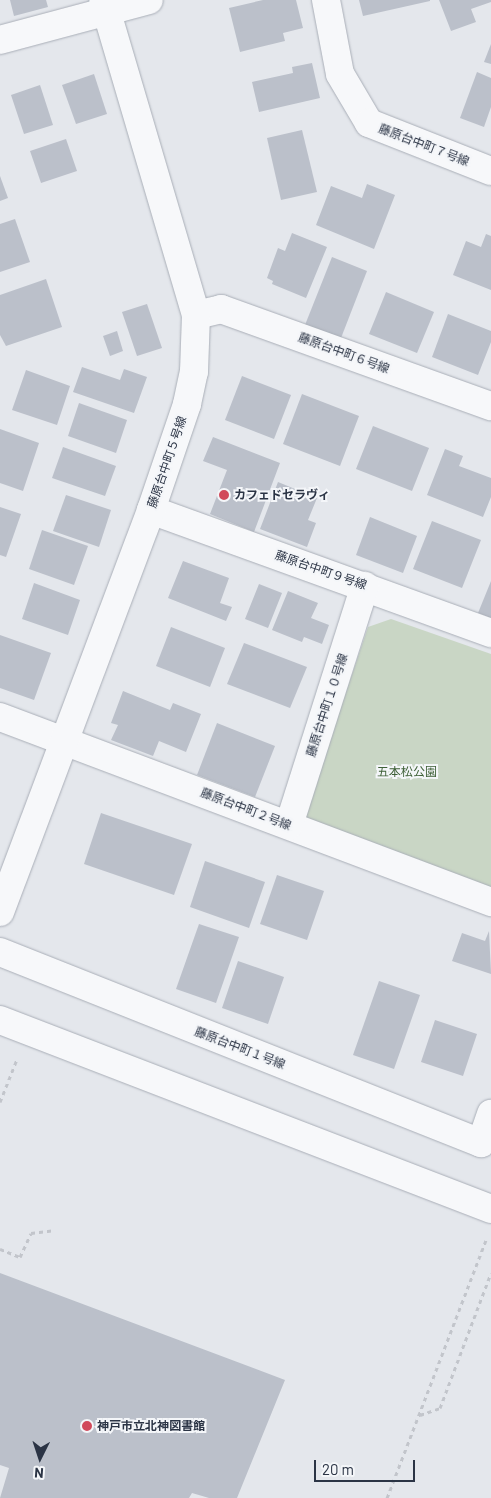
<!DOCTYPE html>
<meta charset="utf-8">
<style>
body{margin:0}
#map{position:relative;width:491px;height:1498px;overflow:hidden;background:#e4e7ec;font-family:Barlow,"Noto Sans JP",sans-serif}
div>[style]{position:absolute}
.green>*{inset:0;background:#c9d6c5}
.building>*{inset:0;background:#bbc0ca}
.path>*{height:3px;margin-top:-1.5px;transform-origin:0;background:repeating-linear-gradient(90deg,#c2c5cb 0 4px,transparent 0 8px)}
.roads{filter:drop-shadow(0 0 1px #a9aeb7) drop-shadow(0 0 1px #a9aeb7)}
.minor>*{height:28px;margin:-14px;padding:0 14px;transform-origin:14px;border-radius:14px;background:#f7f8fa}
.tertiary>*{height:28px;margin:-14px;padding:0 14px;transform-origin:14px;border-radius:14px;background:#f7f8fa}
.dots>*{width:14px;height:14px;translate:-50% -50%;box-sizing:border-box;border:2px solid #f4f6f9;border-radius:50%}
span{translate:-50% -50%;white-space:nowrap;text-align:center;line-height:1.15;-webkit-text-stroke:4px #f4f6f9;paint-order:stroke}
.street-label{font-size:12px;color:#2b3445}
.poi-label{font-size:12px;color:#2b3445;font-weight:700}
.left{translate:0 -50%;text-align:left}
.park-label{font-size:12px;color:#3f6138}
.north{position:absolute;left:15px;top:1433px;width:50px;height:50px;-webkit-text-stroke:4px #f4f6f9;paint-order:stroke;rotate:184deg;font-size:14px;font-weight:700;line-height:20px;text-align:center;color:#2b3445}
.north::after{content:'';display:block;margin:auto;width:18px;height:22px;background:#2b3445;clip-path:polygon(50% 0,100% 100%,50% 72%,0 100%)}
.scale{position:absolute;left:314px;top:1460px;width:101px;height:22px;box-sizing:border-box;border:2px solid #2b3445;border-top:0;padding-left:6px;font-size:15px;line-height:18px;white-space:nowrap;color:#2b3445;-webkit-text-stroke:4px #f4f6f9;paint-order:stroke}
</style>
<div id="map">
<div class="green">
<div style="clip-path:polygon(391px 619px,491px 654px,491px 890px,301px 825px,368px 627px)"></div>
</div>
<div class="building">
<div style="clip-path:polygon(10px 0,46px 0,48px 7px,14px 16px)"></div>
<div style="clip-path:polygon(263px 0,296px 0,303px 28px,283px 33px,285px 41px,240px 52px,229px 8px)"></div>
<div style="clip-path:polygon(359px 0,430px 0,430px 1px,363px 16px)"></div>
<div style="clip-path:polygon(439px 0,491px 0,491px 2px,471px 9px,476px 22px,451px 31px)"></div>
<div style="clip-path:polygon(491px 44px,491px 64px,484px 62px)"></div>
<div style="clip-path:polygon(312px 63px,320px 98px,259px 112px,252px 82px,293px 73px,292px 67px)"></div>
<div style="clip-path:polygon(477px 72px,491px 78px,491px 107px,484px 127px,460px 118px)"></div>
<div style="clip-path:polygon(94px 74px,107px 114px,76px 124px,62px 85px)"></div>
<div style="clip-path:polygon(40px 85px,53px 125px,24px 134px,11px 95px)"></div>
<div style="clip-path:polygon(302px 130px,317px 192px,281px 200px,267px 138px)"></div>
<div style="clip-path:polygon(66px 139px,77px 171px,41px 183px,30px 151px)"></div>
<div style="clip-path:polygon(0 176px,8px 198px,0 201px)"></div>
<div style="clip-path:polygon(367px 184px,395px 195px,374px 249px,316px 225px,331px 186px,362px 198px)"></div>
<div style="clip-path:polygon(15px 219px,30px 262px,0 272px,0 224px)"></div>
<div style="clip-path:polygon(292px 233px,327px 247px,306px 298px,272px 284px,273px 281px,267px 278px,278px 248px,285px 251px)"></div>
<div style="clip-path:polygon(486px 234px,491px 236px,491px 290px,453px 275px,466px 241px,481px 247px)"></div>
<div style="clip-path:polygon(332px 257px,367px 271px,341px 338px,305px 325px)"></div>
<div style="clip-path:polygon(46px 279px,62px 327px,6px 346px,0 335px,0 295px)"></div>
<div style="clip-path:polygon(386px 292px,434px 312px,417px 353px,369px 334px)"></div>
<div style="clip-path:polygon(147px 304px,162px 348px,137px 356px,122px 312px)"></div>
<div style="clip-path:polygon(448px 314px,491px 331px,491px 342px,478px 375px,432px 357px)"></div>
<div style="clip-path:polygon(117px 331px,123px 351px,110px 356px,103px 336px)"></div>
<div style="clip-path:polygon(82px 367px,120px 380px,124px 369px,147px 377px,134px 413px,73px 392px)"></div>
<div style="clip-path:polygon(26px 370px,70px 386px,57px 425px,12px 410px)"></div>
<div style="clip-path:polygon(242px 376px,291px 395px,274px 439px,225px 420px)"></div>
<div style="clip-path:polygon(302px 394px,359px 416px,340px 466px,283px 444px)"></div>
<div style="clip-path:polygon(79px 403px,127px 420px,116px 453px,68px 436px)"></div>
<div style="clip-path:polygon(373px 426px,429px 448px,412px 491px,356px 469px)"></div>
<div style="clip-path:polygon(0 429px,39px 443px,23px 491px,0 483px)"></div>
<div style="clip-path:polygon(213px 437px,280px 463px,254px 532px,210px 514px,227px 470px,203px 461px)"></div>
<div style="clip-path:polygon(63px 447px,116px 466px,105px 496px,52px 478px)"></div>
<div style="clip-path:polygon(445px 449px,463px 456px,459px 466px,491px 478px,491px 497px,483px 517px,427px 495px)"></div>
<div style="clip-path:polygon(278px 482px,317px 498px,308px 520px,316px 523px,307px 547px,260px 529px)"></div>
<div style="clip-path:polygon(66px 495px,111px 510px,99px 547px,53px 531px)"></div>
<div style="clip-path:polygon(0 507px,21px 514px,6px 557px,0 555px)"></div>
<div style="clip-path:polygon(370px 517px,417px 536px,403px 573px,356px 555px)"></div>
<div style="clip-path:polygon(432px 521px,481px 540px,462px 588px,413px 569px)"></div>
<div style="clip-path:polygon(42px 530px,88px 546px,74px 585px,29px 569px)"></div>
<div style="clip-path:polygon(183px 561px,229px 578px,220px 603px,232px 607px,226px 621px,168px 598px)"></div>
<div style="clip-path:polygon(491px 581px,491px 618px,478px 613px)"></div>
<div style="clip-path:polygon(34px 583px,80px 600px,68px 635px,22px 619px)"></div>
<div style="clip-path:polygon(259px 584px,282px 593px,268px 628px,245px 619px)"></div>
<div style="clip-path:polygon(288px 591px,318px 603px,311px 618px,329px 625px,322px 644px,304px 637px,302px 642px,272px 630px)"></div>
<div style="clip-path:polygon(171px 627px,225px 648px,210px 687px,156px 666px)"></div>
<div style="clip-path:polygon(0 635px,51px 653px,34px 700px,0 688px)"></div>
<div style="clip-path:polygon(244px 643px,307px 667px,290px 708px,227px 684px)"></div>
<div style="clip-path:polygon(123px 691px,170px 710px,173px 703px,201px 714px,186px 752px,159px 741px,153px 756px,111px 740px,118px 725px,111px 723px)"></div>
<div style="clip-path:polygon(217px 723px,275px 746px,255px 797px,197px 775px)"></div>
<div style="clip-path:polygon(101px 813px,192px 844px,174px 895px,84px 864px)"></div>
<div style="clip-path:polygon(205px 861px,265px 882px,249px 928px,190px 907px)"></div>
<div style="clip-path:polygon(277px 875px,324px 891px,307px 940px,260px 924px)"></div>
<div style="clip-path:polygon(199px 924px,239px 937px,216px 1003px,176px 989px)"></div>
<div style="clip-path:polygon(489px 931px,491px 974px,452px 961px,462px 933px,485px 941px)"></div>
<div style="clip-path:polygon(238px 961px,284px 977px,268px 1024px,222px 1008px)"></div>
<div style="clip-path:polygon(379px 981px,420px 995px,394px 1069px,353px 1055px)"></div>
<div style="clip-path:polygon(435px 1020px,477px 1034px,463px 1076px,421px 1062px)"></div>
<div style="clip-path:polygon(0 1273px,285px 1380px,237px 1498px,209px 1498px,192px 1493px,189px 1498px,0 1498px,9px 1468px,0 1465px)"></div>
</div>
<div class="path">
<div style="left:0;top:1102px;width:46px;rotate:-68.4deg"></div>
<div style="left:0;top:1249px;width:22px;rotate:22deg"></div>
<div style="left:20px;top:1257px;width:26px;rotate:-65deg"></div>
<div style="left:31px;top:1233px;width:23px;rotate:-7deg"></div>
<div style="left:420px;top:1415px;width:21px;rotate:-19deg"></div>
<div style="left:440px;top:1408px;width:144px;rotate:-69.3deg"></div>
<div style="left:387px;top:1498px;width:276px;rotate:-69deg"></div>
</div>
<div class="roads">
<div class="minor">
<div style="left:326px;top:0;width:75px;rotate:79.3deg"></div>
<div style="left:340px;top:74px;width:57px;rotate:59.4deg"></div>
<div style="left:369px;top:123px;width:131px;rotate:21.5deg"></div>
<div style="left:0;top:40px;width:154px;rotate:-15deg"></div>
<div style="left:196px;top:315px;width:26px;rotate:-13deg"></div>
<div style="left:221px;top:309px;width:287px;rotate:19.8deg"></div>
<div style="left:151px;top:510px;width:362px;rotate:19.9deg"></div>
<div style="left:0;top:717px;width:525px;rotate:20.65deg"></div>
<div style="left:289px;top:825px;width:251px;rotate:-72.4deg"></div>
<div style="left:0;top:912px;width:429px;rotate:-69.4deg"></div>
<div style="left:151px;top:510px;width:112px;rotate:-71.2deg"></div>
<div style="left:187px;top:404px;width:33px;rotate:-78deg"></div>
<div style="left:194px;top:372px;width:57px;rotate:-88deg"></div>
<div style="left:196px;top:315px;width:328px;rotate:-106.4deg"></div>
<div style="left:0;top:952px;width:518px;rotate:21.66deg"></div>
<div style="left:481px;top:1143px;width:31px;rotate:-71deg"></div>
</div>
<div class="tertiary">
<div style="left:0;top:1020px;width:526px;rotate:21.05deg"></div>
</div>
</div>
<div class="dots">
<div style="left:224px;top:495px;background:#d1495b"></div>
<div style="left:87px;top:1426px;background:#d1495b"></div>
</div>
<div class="street-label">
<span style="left:424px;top:145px;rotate:21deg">藤原台中町７号線</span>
<span style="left:344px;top:353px;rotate:20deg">藤原台中町６号線</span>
<span style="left:167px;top:462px;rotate:-71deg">藤原台中町５号線</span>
<span style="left:321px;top:570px;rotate:19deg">藤原台中町９号線</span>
<span style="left:327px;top:705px;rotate:-72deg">藤原台中町１０号線</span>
<span style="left:246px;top:809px;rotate:21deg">藤原台中町２号線</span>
<span style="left:240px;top:1048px;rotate:21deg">藤原台中町１号線</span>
</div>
<div class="poi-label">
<span class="left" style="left:234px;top:495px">カフェドセラヴィ</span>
<span class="left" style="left:97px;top:1426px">神戸市立北神図書館</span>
</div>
<div class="park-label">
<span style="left:407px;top:772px">五本松公園</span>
</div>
<div class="north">N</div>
<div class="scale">20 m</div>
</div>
